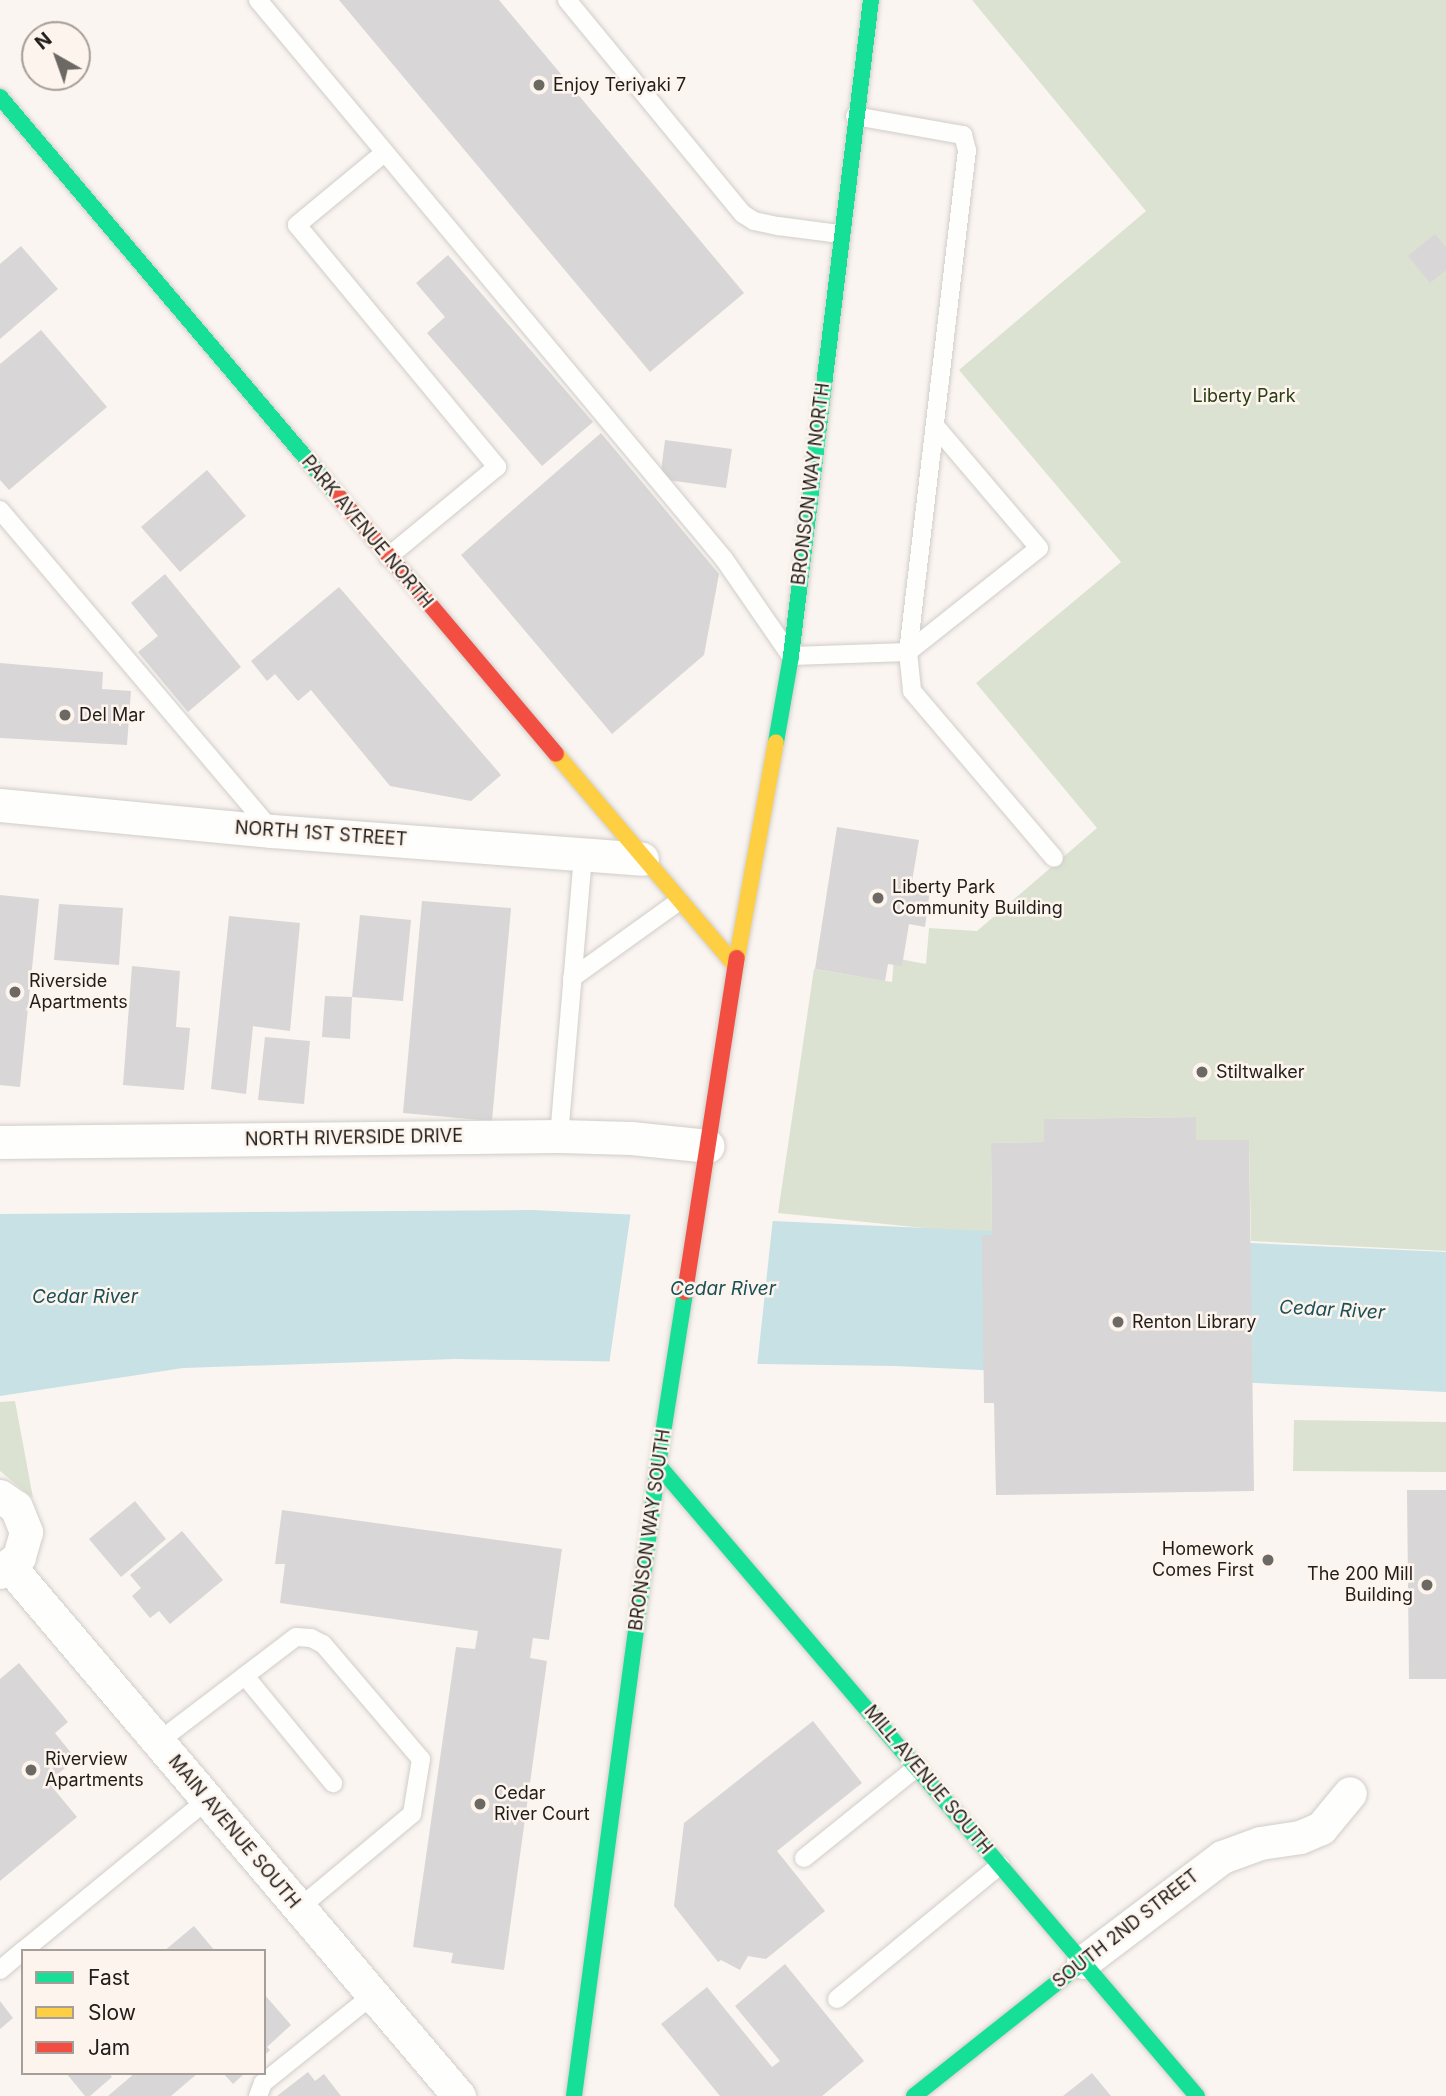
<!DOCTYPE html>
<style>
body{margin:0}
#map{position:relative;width:1446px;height:2096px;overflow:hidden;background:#faf5f0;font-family:Inter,sans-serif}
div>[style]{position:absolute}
.green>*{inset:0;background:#dce2d1}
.water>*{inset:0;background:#c7e1e5}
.pier>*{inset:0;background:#faf5f0}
.building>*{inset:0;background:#d8d6d6}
.roads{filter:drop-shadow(0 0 2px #d1cdca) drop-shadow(0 0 2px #d1cdca)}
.lane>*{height:18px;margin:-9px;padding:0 9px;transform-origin:9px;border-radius:9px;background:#fefefd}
.street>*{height:33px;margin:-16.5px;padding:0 16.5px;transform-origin:16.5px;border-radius:16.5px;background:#fefefd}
.fast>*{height:16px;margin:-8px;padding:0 8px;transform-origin:8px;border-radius:8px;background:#16e098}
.slow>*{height:16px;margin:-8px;padding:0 8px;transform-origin:8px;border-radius:8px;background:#ffcf43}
.jam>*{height:16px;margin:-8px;padding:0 8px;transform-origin:8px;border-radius:8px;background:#f24e42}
.dots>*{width:19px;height:19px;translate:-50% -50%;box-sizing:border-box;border:4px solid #fdf4ed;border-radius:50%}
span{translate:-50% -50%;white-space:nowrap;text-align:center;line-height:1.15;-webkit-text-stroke:5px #fdf4ed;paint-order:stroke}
.poi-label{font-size:18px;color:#201d1a}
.left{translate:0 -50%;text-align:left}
.right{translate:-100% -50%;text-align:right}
.park-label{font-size:18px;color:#293e13}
.street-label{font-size:18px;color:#201d1a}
.water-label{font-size:19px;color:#195159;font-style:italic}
.legend{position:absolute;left:21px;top:1949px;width:245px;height:126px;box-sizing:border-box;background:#fdf4ed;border:2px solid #a59e99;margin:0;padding:9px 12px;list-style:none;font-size:21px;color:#201d1a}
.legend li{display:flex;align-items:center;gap:14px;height:35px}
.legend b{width:35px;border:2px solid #a59e99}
.north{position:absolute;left:21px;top:21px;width:70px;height:70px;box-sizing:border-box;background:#fdf4ed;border:2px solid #a59e99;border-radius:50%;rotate:320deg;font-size:19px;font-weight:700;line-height:28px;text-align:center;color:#201d1a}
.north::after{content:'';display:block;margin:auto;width:24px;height:32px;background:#6c6965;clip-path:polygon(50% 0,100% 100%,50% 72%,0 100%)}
</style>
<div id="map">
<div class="green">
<div style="clip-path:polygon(972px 0,1446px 0,1446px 1251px,1251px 1241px,1249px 1140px,1196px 1140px,1195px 1117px,1044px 1119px,1044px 1142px,991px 1143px,992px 1235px,778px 1213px,814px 969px,892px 982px,894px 958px,926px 964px,929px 928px,977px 931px,1097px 828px,976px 683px,1121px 562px,959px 370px,1146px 211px)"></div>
<div style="clip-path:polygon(15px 1401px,33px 1498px,0 1471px,0 1402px)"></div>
<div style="clip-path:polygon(1294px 1420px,1446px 1422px,1446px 1472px,1293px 1471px)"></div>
</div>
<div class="water">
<div style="clip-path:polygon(532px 1210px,1446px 1252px,1446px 1392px,895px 1366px,455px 1359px,183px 1368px,0 1396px,0 1214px)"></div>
</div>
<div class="pier">
<div style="clip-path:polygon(631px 1211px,773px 1218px,757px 1367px,609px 1365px)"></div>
</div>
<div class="building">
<div style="clip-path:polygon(339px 0,499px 0,744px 293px,650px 372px)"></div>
<div style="clip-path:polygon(1435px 234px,1446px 247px,1446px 270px,1430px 283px,1408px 256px)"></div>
<div style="clip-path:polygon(21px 246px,58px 289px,0 339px,0 264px)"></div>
<div style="clip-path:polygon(448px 255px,593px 422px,542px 466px,427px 333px,445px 317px,416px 283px)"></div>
<div style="clip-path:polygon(41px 330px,107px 407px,9px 490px,0 480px,0 364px)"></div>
<div style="clip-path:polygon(601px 433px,719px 574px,704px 655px,612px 734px,461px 555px)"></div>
<div style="clip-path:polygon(665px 440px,732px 449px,726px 488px,660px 479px)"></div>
<div style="clip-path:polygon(207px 470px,246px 516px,180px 572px,141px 527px)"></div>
<div style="clip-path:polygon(165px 574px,241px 667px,188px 712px,138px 652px,158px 636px,131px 603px)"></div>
<div style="clip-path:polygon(339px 587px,501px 775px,471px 801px,390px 786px,311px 690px,298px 701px,275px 674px,267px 681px,251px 661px)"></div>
<div style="clip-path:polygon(0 663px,103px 672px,102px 689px,131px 691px,127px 745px,0 738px)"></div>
<div style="clip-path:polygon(837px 827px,919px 840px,911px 887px,930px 890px,925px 927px,909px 924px,902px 966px,888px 964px,885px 981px,815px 969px)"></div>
<div style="clip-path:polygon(0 895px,39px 899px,20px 1087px,0 1085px)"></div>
<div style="clip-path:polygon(422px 901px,511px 908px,492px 1121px,403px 1113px)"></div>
<div style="clip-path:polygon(59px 904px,123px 908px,119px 965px,54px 960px)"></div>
<div style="clip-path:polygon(360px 915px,411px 920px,403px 1001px,352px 997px)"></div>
<div style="clip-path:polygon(229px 916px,300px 923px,290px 1031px,253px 1026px,246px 1094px,211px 1089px)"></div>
<div style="clip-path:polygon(132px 966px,180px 971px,176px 1027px,190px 1028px,184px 1090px,123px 1085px)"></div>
<div style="clip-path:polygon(325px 996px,352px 997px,350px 1039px,322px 1037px)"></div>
<div style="clip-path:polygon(265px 1037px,310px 1041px,304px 1104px,258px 1100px)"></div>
<div style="clip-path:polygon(1196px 1117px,1196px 1140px,1249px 1140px,1254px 1491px,996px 1495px,994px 1403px,984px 1403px,982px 1235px,992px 1235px,991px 1143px,1044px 1142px,1044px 1119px)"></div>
<div style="clip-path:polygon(1407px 1490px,1446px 1490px,1446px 1679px,1409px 1679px)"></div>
<div style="clip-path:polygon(135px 1501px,166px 1539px,121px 1577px,89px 1539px)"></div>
<div style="clip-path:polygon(282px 1510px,562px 1549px,549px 1640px,533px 1638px,530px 1658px,547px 1661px,504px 1970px,451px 1963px,453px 1953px,413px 1947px,456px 1647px,475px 1649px,478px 1631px,280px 1603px,285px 1564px,275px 1564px)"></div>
<div style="clip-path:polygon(182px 1531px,223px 1580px,170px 1624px,159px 1611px,150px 1618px,132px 1596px,141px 1588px,130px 1575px)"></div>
<div style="clip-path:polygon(19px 1663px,68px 1722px,55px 1733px,76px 1759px,48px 1782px,77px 1817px,0 1881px,0 1679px)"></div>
<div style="clip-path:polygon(813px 1721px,862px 1783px,777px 1851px,825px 1911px,766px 1959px,748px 1956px,740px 1970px,721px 1960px,718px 1962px,674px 1906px,684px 1823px)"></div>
<div style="clip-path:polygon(194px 1926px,215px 1951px,164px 1951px)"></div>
<div style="clip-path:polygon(785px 1964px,864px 2061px,822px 2096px,720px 2096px,661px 2024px,707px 1987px,772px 2067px,780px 2061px,735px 2006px)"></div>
<div style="clip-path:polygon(264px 1994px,291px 2025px,267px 2047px,270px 2050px,264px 2056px)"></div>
<div style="clip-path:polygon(0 2001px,13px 2018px,0 2029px)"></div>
<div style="clip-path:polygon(308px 2072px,315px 2081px,324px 2074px,341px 2096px,277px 2096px)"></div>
<div style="clip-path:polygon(66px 2073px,109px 2073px,112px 2077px,90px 2096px,85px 2096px)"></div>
<div style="clip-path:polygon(135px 2073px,198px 2073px,171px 2096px,108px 2096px)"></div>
<div style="clip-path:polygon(223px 2073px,245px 2073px,233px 2084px)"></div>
<div style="clip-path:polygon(1092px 2073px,1111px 2096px,1063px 2096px)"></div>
</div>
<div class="roads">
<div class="lane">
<div style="left:258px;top:0;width:728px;rotate:50.18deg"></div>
<div style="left:724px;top:559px;width:118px;rotate:55.4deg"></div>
<div style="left:791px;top:656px;width:117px;rotate:-2deg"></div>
<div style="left:908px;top:652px;width:39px;rotate:84deg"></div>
<div style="left:912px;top:691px;width:219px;rotate:49.6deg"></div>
<div style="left:567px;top:0;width:277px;rotate:50.6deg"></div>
<div style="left:743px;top:214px;width:13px;rotate:32deg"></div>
<div style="left:754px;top:221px;width:25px;rotate:12deg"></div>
<div style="left:778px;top:226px;width:63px;rotate:7.4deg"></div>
<div style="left:855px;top:116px;width:110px;rotate:10deg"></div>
<div style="left:963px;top:135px;width:16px;rotate:75deg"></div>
<div style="left:967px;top:150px;width:505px;rotate:96.7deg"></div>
<div style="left:908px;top:652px;width:167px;rotate:-38.4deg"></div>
<div style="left:1039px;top:548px;width:160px;rotate:-130.4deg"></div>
<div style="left:384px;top:153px;width:113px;rotate:140.4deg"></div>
<div style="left:297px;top:225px;width:314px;rotate:50.4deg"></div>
<div style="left:497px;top:467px;width:141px;rotate:140.5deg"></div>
<div style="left:0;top:510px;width:419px;rotate:49.7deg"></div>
<div style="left:572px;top:978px;width:132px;rotate:-35.7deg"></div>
<div style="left:559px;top:1136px;width:283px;rotate:-85.1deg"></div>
<div style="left:245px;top:1676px;width:139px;rotate:50.6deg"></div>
<div style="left:158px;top:1742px;width:173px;rotate:-37.3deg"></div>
<div style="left:296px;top:1637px;width:15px;rotate:4deg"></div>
<div style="left:311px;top:1638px;width:13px;rotate:27deg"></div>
<div style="left:323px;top:1644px;width:151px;rotate:49.6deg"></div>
<div style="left:421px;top:1759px;width:56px;rotate:99.3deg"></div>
<div style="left:412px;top:1814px;width:147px;rotate:140.2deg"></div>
<div style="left:804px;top:1858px;width:145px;rotate:-38.8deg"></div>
<div style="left:23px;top:1951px;width:238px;rotate:-39.4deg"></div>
<div style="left:0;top:1970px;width:30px;rotate:-40deg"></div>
<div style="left:837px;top:1999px;width:211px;rotate:-39.4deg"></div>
<div style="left:258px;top:2096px;width:14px;rotate:-69deg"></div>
<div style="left:263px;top:2083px;width:141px;rotate:-38.7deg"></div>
</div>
<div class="street">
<div style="left:0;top:805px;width:273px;rotate:5.5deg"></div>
<div style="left:272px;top:831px;width:371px;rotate:4.3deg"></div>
<div style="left:0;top:1142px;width:559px;rotate:-0.61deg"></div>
<div style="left:559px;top:1136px;width:72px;rotate:1.6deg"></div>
<div style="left:631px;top:1138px;width:77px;rotate:5.9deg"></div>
<div style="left:0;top:1496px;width:19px;rotate:35deg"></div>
<div style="left:16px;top:1507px;width:27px;rotate:68deg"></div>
<div style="left:26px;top:1532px;width:26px;rotate:106deg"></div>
<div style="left:19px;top:1557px;width:24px;rotate:142deg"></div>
<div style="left:10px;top:1567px;width:694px;rotate:49.68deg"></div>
<div style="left:1083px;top:1962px;width:174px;rotate:-37.1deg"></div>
<div style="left:1222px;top:1857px;width:40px;rotate:-20.2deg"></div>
<div style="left:1260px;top:1843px;width:40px;rotate:-8.5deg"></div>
<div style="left:1300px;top:1837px;width:23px;rotate:-23deg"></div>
<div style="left:1321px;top:1828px;width:45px;rotate:-50.4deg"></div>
</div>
<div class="fast">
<div style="left:0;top:97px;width:524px;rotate:49.72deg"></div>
<div style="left:776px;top:742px;width:87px;rotate:-80.1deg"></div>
<div style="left:791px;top:656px;width:661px;rotate:-83.05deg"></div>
<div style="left:658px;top:1465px;width:830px;rotate:49.5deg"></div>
<div style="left:574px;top:2096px;width:637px;rotate:-82.42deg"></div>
<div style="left:658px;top:1465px;width:175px;rotate:-81.1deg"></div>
<div style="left:914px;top:2096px;width:216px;rotate:-38.4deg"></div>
</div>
<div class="slow">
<div style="left:556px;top:754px;width:278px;rotate:49.7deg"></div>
<div style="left:737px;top:958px;width:219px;rotate:-79.8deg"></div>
</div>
<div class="jam">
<div style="left:339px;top:497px;width:336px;rotate:49.8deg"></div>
<div style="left:685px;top:1292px;width:338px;rotate:-81.2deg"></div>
</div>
</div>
<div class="dots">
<div style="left:539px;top:85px;background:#6c6965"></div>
<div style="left:65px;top:715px;background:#6c6965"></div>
<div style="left:878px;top:898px;background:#6c6965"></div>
<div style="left:15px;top:992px;background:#6c6965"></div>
<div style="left:1202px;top:1072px;background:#6c6965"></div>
<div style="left:1118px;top:1322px;background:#6c6965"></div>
<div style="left:1268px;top:1560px;background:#6c6965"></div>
<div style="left:1427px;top:1585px;background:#6c6965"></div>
<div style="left:31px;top:1770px;background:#6c6965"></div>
<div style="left:480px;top:1804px;background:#6c6965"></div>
</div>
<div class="poi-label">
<span class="left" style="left:553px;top:85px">Enjoy Teriyaki 7</span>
<span class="left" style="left:79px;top:715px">Del Mar</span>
<span class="left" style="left:892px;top:898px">Liberty Park<br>Community Building</span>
<span class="left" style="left:29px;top:992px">Riverside<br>Apartments</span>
<span class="left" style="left:1216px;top:1072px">Stiltwalker</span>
<span class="left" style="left:1132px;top:1322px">Renton Library</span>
<span class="right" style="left:1254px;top:1560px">Homework<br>Comes First</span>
<span class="right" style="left:1413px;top:1585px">The 200 Mill<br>Building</span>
<span class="left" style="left:45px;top:1770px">Riverview<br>Apartments</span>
<span class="left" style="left:494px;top:1804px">Cedar<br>River Court</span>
</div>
<div class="park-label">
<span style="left:1244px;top:396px">Liberty Park</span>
</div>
<div class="street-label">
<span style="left:811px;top:484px;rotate:-83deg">BRONSON WAY NORTH</span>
<span style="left:367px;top:532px;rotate:50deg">PARK AVENUE NORTH</span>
<span style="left:321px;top:834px;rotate:4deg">NORTH 1ST STREET</span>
<span style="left:354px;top:1138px;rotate:-1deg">NORTH RIVERSIDE DRIVE</span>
<span style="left:650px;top:1530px;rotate:-82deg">BRONSON WAY SOUTH</span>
<span style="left:928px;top:1780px;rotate:50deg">MILL AVENUE SOUTH</span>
<span style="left:234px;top:1832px;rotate:50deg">MAIN AVENUE SOUTH</span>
<span style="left:1126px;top:1929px;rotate:-38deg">SOUTH 2ND STREET</span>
</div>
<div class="water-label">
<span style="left:723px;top:1289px">Cedar River</span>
<span style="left:85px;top:1297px">Cedar River</span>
<span style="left:1332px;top:1310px;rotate:3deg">Cedar River</span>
</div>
<ul class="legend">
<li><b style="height:9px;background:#16e098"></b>Fast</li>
<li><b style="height:9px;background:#ffcf43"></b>Slow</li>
<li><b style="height:9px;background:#f24e42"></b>Jam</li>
</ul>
<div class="north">N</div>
</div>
